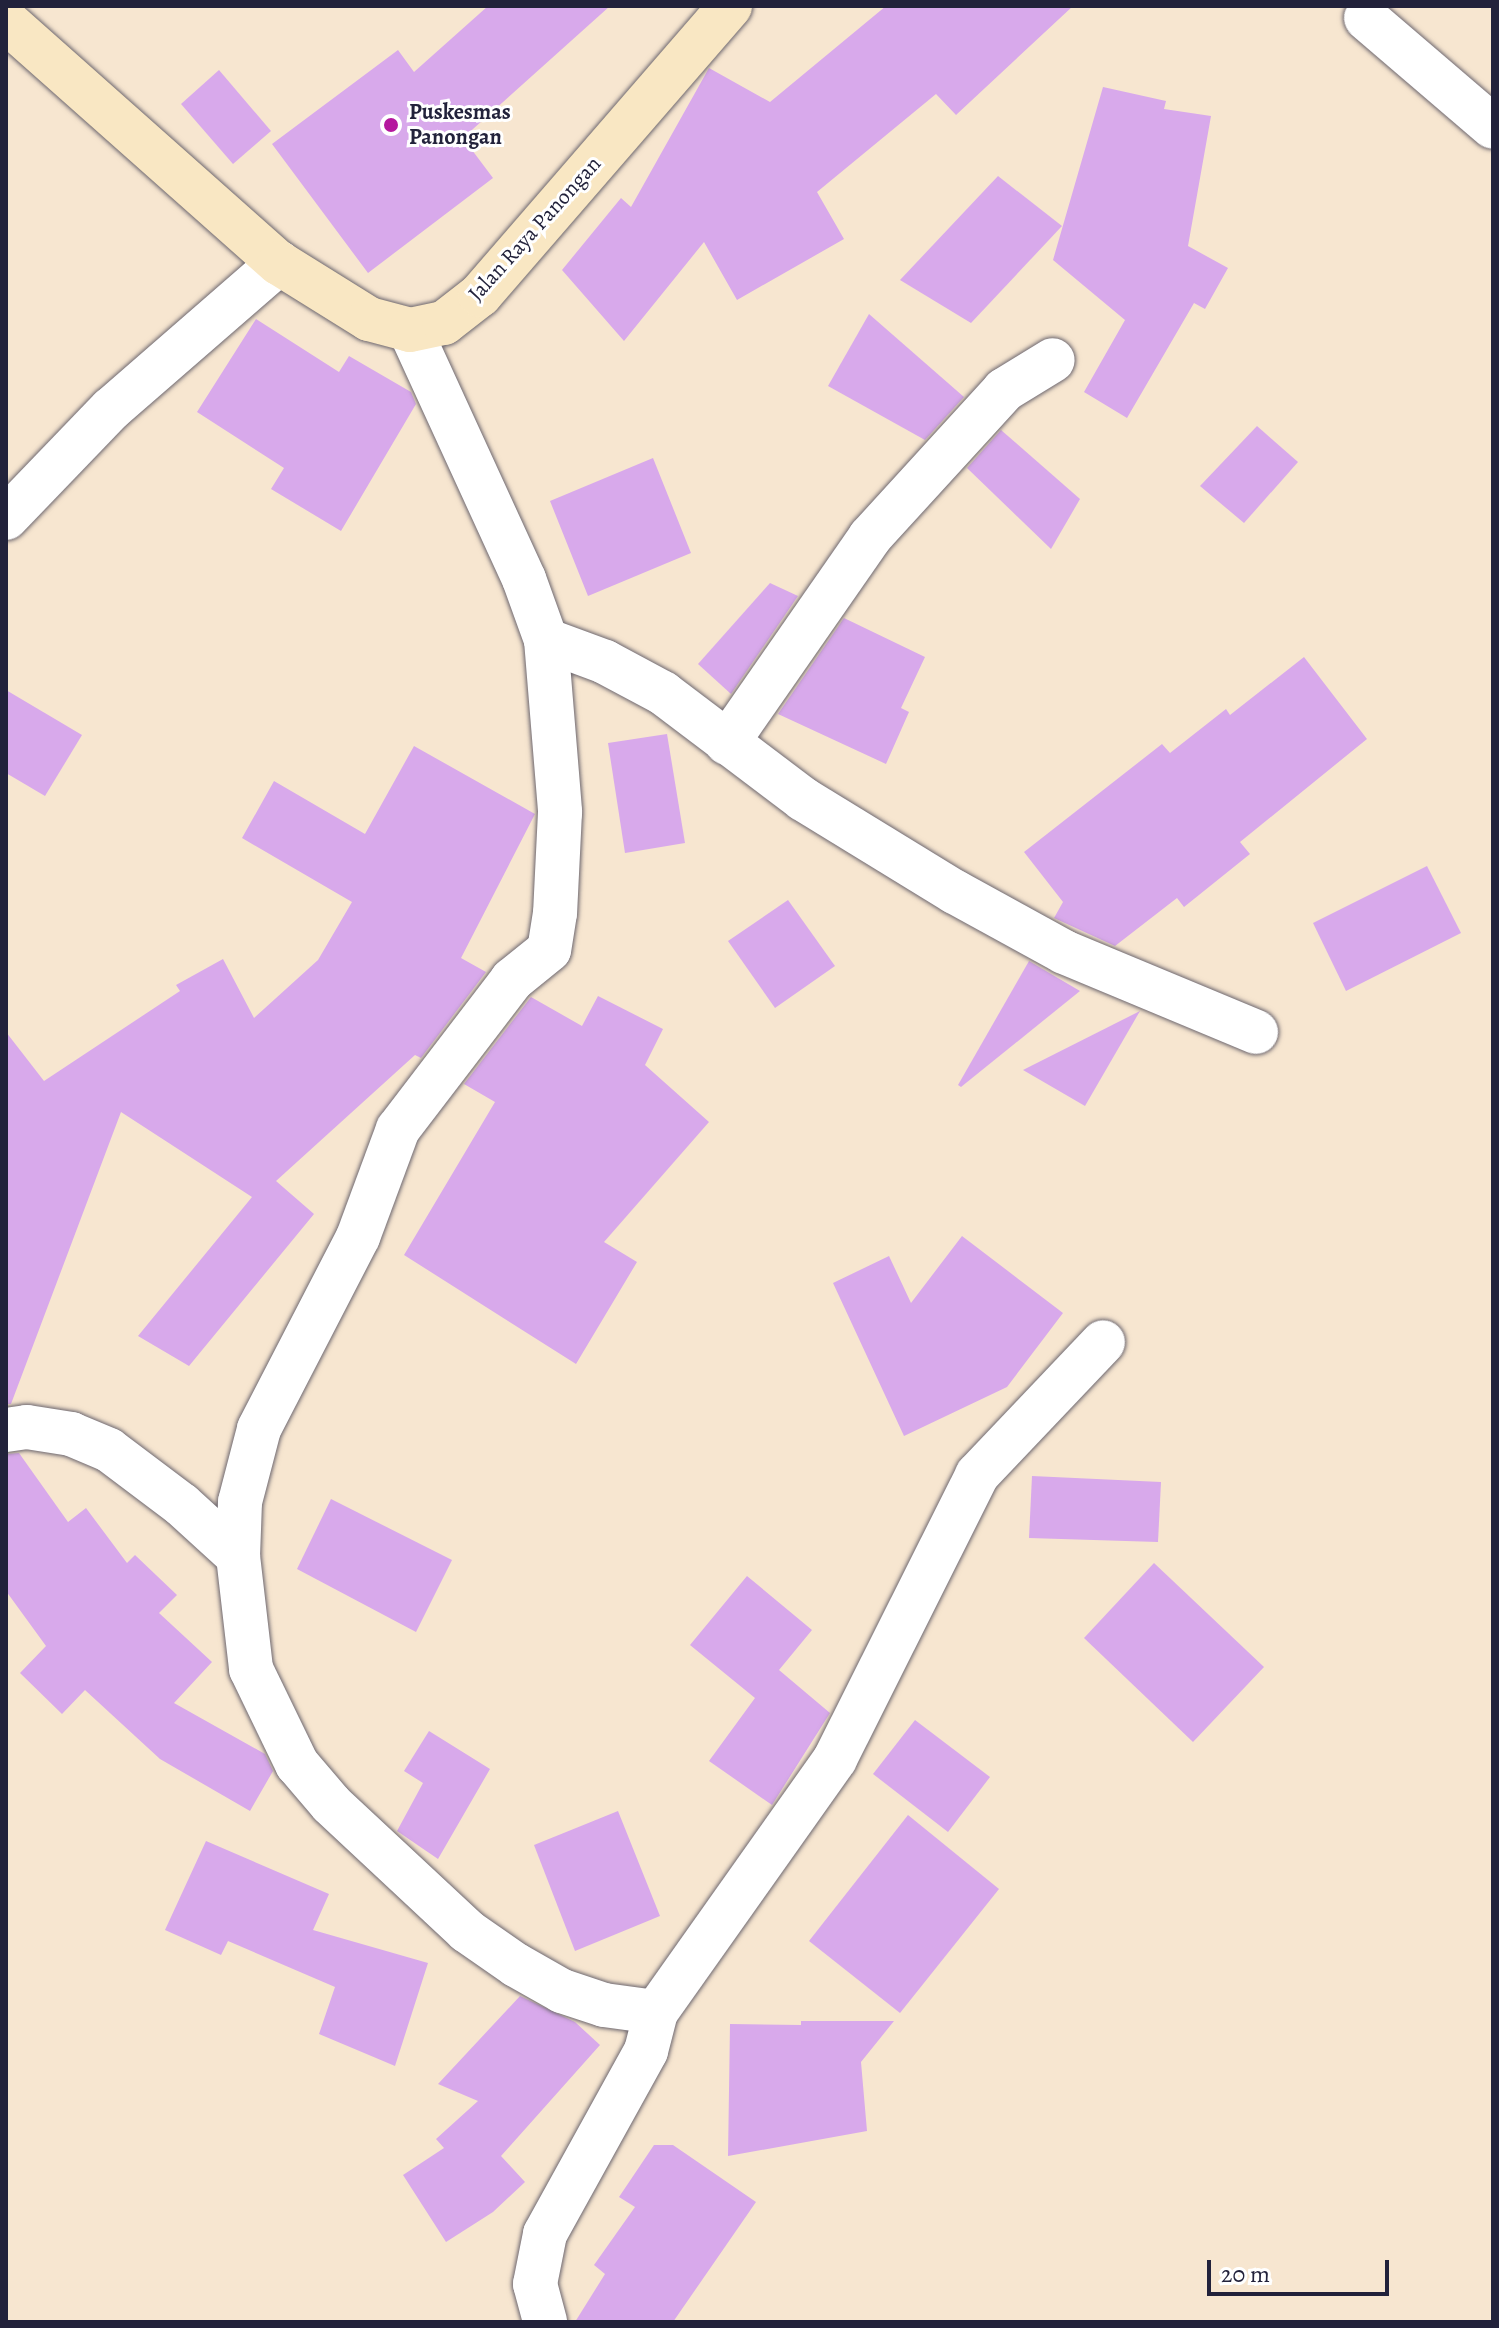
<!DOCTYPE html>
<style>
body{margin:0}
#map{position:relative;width:1499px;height:2328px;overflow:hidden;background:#f7e6d0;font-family:Alegreya,serif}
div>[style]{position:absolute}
.building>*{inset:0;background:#d8a9eb}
.roads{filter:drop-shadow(0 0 2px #6d676f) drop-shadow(0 0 2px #6d676f)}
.street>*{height:44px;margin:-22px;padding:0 22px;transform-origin:22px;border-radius:22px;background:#fff}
.secondary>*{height:44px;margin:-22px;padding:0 22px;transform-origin:22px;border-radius:22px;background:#f9e7c3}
.dots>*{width:22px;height:22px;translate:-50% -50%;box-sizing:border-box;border:4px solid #fff;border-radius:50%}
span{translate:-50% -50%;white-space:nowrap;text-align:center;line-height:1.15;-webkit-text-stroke:6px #fff;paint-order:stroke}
.poi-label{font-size:22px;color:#22223b;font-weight:700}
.left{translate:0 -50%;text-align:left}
.street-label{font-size:22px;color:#22223b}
.frame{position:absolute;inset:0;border:8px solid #22223b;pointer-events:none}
.scale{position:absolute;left:1207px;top:2260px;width:182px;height:36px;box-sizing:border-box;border:4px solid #22223b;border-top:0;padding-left:10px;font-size:24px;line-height:28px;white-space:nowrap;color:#22223b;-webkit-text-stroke:6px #fff;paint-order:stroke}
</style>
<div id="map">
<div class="building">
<div style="clip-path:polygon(488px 6px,610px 6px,463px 138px,493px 178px,368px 273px,272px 144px,398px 50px,414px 72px)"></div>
<div style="clip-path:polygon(886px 6px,1073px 6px,956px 115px,936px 94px,817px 192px,844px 239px,737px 300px,704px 242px,624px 341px,562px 270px,621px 198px,631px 207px,709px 68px,770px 102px)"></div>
<div style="clip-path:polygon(219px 70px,271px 131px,233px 164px,181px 104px)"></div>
<div style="clip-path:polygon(1103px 87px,1166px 101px,1164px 109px,1211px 116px,1188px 246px,1228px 268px,1205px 309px,1194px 303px,1127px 418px,1084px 392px,1125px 320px,1053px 260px)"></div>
<div style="clip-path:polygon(998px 176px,1062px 226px,971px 323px,900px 280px)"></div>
<div style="clip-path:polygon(869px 314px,964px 397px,925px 440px,828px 386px)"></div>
<div style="clip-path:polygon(256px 319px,339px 372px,349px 356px,411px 392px,416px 404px,341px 531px,271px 489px,284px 468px,197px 412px)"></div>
<div style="clip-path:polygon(1257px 426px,1298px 462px,1244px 523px,1200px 486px)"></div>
<div style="clip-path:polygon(1001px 430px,1080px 499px,1051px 549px,967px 468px)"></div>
<div style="clip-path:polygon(653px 458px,691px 553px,588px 596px,550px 501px)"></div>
<div style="clip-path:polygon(770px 583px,798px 596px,731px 694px,698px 664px)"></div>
<div style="clip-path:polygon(844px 618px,925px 657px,901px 708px,909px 712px,886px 764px,778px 714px)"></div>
<div style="clip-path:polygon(1304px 657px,1367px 739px,1240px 842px,1250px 854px,1184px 907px,1177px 898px,1115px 946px,1054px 918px,1063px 902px,1024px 852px,1162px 744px,1170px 753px,1226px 709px,1230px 715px)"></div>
<div style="clip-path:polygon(6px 690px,82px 735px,45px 796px,6px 773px)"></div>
<div style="clip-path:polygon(667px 734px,685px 843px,625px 853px,608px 743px)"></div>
<div style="clip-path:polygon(414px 746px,535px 814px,461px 958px,486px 972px,421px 1058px,415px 1055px,276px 1181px,314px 1214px,189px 1366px,138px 1336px,252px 1197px,121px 1112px,11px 1404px,6px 1404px,6px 1032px,44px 1081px,180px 991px,176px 985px,223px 959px,254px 1018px,318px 960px,352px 902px,242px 838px,274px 781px,365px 834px)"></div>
<div style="clip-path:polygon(1427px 866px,1461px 933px,1346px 991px,1313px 923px)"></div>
<div style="clip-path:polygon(788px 900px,835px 966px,775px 1008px,728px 941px)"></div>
<div style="clip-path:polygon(1029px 961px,1080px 991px,961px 1087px,958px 1085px)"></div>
<div style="clip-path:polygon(598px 996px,663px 1029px,645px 1065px,709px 1122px,604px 1242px,637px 1262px,576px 1364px,404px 1255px,495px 1102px,464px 1084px,531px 997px,582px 1026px)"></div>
<div style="clip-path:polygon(1140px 1011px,1085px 1106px,1023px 1070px)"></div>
<div style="clip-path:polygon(962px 1236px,1063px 1313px,1007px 1387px,904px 1436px,833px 1283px,889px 1256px,911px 1303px)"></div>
<div style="clip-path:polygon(19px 1453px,68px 1522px,86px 1508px,127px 1563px,135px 1555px,177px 1595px,159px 1613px,212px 1662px,174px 1703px,265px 1754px,273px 1771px,250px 1811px,160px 1759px,85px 1690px,62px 1714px,20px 1673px,46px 1646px,6px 1591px,6px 1454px)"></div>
<div style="clip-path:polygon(1032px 1476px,1161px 1482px,1158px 1542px,1029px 1538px)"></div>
<div style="clip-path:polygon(331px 1499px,452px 1560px,416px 1632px,297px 1569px)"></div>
<div style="clip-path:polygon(1154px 1563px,1264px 1667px,1193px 1742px,1084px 1638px)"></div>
<div style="clip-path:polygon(747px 1576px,812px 1630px,779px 1670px,830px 1713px,772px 1805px,709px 1761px,755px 1698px,690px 1645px)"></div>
<div style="clip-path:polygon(915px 1720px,990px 1777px,948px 1832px,873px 1774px)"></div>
<div style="clip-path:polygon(429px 1731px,490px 1769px,438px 1859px,397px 1831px,423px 1783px,404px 1771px)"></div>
<div style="clip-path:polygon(618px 1811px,660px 1916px,575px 1951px,534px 1845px)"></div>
<div style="clip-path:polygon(908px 1815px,999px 1889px,900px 2013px,809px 1941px)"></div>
<div style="clip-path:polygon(206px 1841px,329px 1894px,313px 1930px,428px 1963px,395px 2066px,319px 2034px,335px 1987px,228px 1941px,221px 1955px,165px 1930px)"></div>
<div style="clip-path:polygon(520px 1996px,575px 2022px,600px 2045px,501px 2156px,525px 2182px,493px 2212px,446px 2242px,403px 2175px,444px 2148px,436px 2139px,478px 2101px,438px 2084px)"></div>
<div style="clip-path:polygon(801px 2021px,894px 2021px,861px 2062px,867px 2131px,728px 2156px,730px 2024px,801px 2025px)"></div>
<div style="clip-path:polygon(654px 2145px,673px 2145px,756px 2202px,673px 2322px,575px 2322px,605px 2274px,594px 2265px,635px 2207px,619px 2197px)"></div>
</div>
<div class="roads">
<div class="street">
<div style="left:1366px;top:18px;width:167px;rotate:40.6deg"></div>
<div style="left:410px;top:330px;width:274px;rotate:65.4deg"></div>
<div style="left:524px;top:579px;width:65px;rotate:70.2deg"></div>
<div style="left:546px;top:640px;width:173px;rotate:85.3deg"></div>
<div style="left:560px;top:812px;width:101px;rotate:92.8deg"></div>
<div style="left:555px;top:913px;width:37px;rotate:99deg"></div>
<div style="left:549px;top:950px;width:48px;rotate:141deg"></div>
<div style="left:512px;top:980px;width:188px;rotate:127.4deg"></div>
<div style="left:398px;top:1129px;width:115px;rotate:110.3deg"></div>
<div style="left:358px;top:1237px;width:216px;rotate:117.3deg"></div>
<div style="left:259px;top:1429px;width:75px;rotate:104.6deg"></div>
<div style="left:240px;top:1502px;width:54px;rotate:92.1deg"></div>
<div style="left:238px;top:1556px;width:114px;rotate:83.4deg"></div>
<div style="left:251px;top:1669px;width:106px;rotate:64.2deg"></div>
<div style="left:297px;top:1764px;width:52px;rotate:49.6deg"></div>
<div style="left:331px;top:1804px;width:186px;rotate:43deg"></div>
<div style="left:467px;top:1931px;width:60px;rotate:34.8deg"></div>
<div style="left:516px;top:1965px;width:53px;rotate:29.5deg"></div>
<div style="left:562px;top:1991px;width:44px;rotate:18.4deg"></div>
<div style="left:604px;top:2005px;width:52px;rotate:7.7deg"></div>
<div style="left:656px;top:2012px;width:40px;rotate:104.4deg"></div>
<div style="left:646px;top:2051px;width:209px;rotate:118.9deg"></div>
<div style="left:545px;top:2234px;width:51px;rotate:101.3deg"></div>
<div style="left:535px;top:2284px;width:39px;rotate:75deg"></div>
<div style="left:6px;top:518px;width:151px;rotate:-46.1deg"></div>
<div style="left:111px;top:409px;width:223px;rotate:-41deg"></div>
<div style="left:546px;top:640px;width:63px;rotate:20.4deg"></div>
<div style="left:605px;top:662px;width:66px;rotate:28.1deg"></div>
<div style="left:663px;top:693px;width:176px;rotate:37.1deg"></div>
<div style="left:803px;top:799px;width:178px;rotate:31.5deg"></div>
<div style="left:955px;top:892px;width:124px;rotate:28.8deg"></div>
<div style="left:1064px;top:952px;width:208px;rotate:22.6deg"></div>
<div style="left:727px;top:743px;width:251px;rotate:-55.2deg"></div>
<div style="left:870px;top:537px;width:199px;rotate:-47.6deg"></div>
<div style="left:1004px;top:390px;width:57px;rotate:-31.5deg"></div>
<div style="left:6px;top:1430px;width:21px;rotate:-8deg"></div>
<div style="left:27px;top:1427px;width:45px;rotate:9deg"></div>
<div style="left:71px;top:1434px;width:41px;rotate:22.8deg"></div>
<div style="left:109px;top:1450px;width:91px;rotate:37deg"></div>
<div style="left:182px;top:1505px;width:76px;rotate:42.3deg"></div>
<div style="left:656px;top:2012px;width:310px;rotate:-54.7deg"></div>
<div style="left:835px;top:1759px;width:318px;rotate:-63.4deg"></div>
<div style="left:977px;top:1475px;width:183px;rotate:-46.5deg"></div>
</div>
<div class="secondary">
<div style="left:6px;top:21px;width:365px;rotate:41.6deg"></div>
<div style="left:279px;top:263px;width:106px;rotate:31.9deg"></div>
<div style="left:369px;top:319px;width:42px;rotate:15deg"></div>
<div style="left:410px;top:330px;width:35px;rotate:-12deg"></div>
<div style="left:444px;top:323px;width:46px;rotate:-37.9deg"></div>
<div style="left:480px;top:295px;width:382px;rotate:-49.1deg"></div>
</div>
</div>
<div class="dots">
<div style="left:391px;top:125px;background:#b5179e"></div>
</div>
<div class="poi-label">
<span class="left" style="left:409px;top:125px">Puskesmas<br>Panongan</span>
</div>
<div class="street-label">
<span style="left:535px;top:229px;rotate:-48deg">Jalan Raya Panongan</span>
</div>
<div class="frame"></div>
<div class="scale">20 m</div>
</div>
